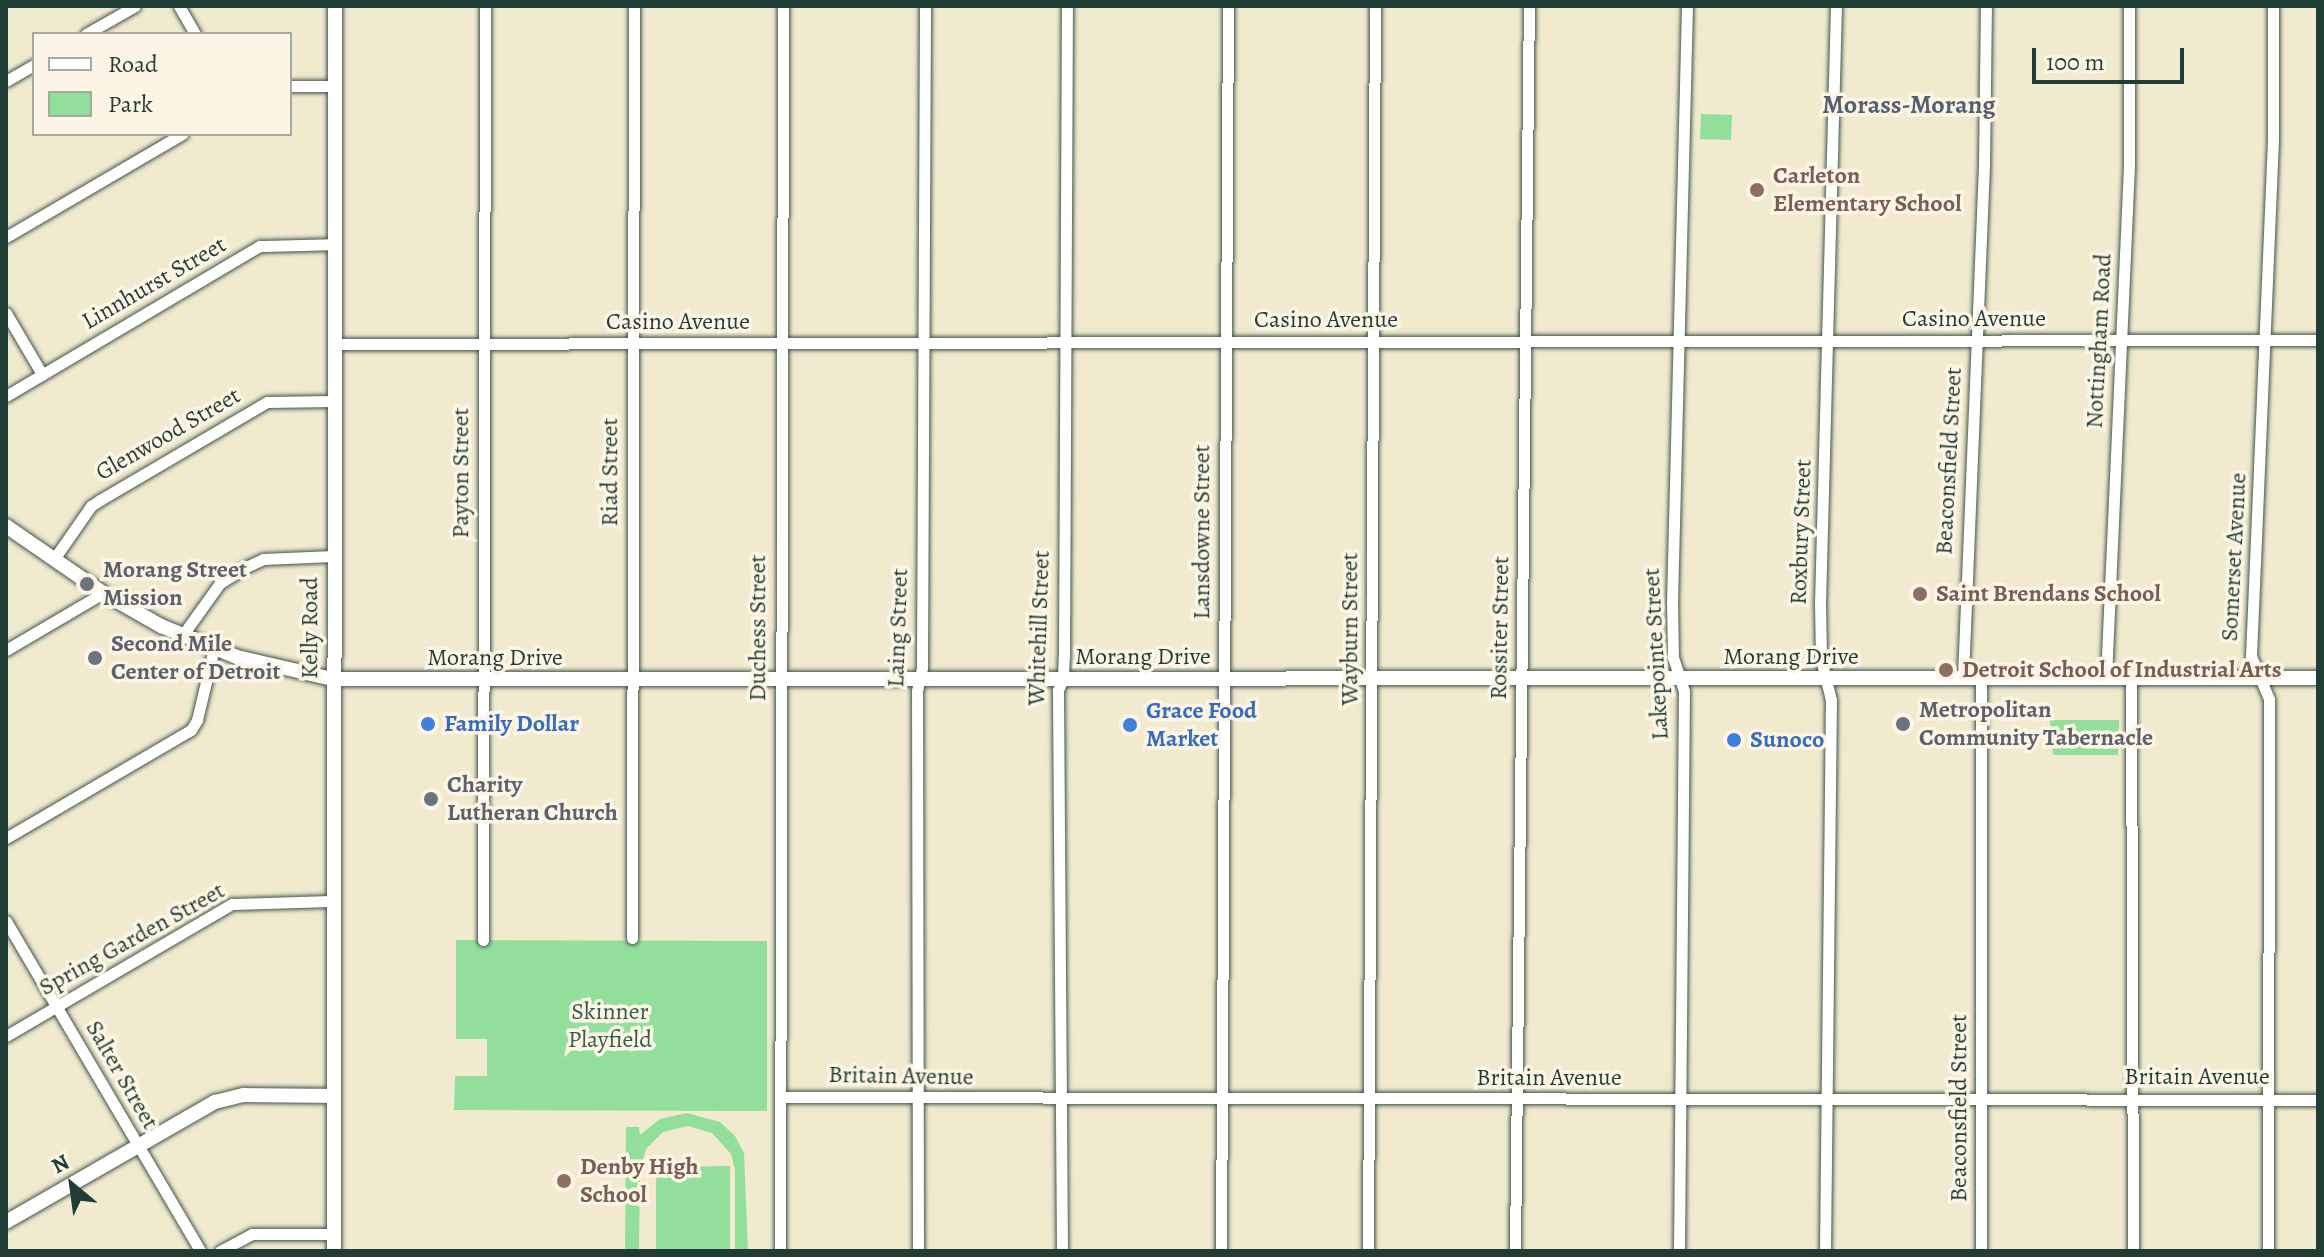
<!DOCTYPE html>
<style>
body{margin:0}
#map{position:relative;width:2324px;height:1257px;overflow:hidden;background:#f1eacf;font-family:Alegreya,serif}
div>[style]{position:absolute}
.green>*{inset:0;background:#92df9c}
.roads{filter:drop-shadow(0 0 2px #3e574b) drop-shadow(0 0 2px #3e574b)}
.minor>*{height:11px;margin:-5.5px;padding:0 5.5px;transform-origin:5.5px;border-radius:5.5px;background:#fff}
.tertiary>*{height:14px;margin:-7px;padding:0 7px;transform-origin:7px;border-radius:7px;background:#fff}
.dots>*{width:22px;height:22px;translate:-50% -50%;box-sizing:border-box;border:4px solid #fcf5e5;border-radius:50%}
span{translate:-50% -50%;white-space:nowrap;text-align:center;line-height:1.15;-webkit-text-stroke:7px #fcf5e5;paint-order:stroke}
.education-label{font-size:24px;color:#785e54;font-weight:700}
.left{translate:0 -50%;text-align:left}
.street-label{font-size:24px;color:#1f3d34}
.worship-label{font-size:24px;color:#5b616d;font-weight:700}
.shop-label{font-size:24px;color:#366cbe;font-weight:700}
.park-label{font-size:24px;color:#365d49}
.neighbourhood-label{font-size:26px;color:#546070;font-weight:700}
.frame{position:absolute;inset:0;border:8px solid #1f3d34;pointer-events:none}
.legend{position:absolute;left:32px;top:32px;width:260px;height:104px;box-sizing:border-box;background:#fcf5e5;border:2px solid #a4ab9e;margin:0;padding:10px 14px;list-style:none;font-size:24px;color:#1f3d34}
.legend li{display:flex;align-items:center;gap:16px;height:40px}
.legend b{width:40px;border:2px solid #a4ab9e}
.north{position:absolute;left:32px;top:1145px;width:80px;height:80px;-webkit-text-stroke:6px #fcf5e5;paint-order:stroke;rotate:331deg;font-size:22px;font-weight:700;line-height:32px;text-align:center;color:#1f3d34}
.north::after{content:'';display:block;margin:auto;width:28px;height:36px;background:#1f3d34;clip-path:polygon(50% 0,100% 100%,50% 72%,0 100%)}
.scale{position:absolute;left:2032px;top:48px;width:152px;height:36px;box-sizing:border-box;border:4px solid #1f3d34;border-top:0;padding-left:10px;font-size:24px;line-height:28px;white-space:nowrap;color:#1f3d34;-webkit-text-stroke:6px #fcf5e5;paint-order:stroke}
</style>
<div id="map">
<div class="green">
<div style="clip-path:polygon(1701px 114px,1732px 115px,1731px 140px,1700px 139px)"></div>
<div style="clip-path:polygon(2050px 720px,2119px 720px,2118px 755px,2053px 755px)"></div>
<div style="clip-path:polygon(456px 940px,767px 941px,767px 1111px,454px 1110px,455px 1076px,487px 1076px,487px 1039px,456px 1039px)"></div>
<div style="clip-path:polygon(687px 1113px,720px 1122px,735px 1136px,744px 1153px,748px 1251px,735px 1251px,735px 1170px,731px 1154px,712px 1133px,688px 1126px,663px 1132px,646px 1149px,640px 1170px,639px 1251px,625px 1251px,626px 1127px,639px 1127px,640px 1135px,660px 1119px)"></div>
<div style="clip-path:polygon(730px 1166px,730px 1251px,656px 1251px,656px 1167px)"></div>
</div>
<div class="roads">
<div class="minor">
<div style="left:179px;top:6px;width:32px;rotate:60deg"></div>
<div style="left:86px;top:34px;width:56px;rotate:-29.7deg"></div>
<div style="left:6px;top:81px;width:32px;rotate:-30deg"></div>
<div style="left:290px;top:86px;width:45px"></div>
<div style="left:6px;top:237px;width:204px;rotate:-30.3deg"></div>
<div style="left:6px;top:313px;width:71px;rotate:59.5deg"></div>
<div style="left:334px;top:344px;width:1984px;rotate:-0.12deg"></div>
<div style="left:6px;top:396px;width:295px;rotate:-30.6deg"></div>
<div style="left:260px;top:246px;width:74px;rotate:-1.5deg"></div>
<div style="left:54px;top:559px;width:65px;rotate:-55.1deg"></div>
<div style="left:91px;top:506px;width:11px;rotate:-34deg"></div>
<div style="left:100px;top:500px;width:194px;rotate:-30.4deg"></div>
<div style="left:267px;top:402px;width:66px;rotate:-0.9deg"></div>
<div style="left:182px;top:636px;width:65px;rotate:-54.4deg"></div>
<div style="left:220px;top:583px;width:31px;rotate:-32deg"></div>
<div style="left:246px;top:567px;width:19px;rotate:-25deg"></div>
<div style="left:263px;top:559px;width:70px;rotate:-2.5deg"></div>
<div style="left:6px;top:650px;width:113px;rotate:-30.4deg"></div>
<div style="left:1963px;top:677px;width:512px;rotate:-87.65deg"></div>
<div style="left:1984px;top:165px;width:159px;rotate:-89.3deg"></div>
<div style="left:1981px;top:677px;width:574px;rotate:90deg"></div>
<div style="left:2106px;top:678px;width:514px;rotate:-87.43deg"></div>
<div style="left:2129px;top:165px;width:159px;rotate:-90deg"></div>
<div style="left:2131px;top:678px;width:573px;rotate:89.8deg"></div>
<div style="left:6px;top:838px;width:214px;rotate:-30.3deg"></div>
<div style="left:191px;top:730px;width:12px;rotate:-59deg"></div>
<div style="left:197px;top:720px;width:74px;rotate:-76.7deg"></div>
<div style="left:6px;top:921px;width:383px;rotate:59.5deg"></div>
<div style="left:632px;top:938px;width:932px;rotate:-89.88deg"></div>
<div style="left:483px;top:940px;width:934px;rotate:-89.88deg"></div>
<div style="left:6px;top:1036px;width:262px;rotate:-30.3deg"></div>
<div style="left:232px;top:904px;width:101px;rotate:-1.7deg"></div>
<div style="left:780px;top:1097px;width:1538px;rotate:0.11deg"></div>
<div style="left:220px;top:1251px;width:36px;rotate:-28deg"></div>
<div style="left:252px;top:1234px;width:82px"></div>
<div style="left:780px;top:1251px;width:1245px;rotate:-89.86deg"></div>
<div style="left:918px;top:1251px;width:560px;rotate:-90.1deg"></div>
<div style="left:917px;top:691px;width:24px;rotate:-78deg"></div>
<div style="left:922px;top:668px;width:662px;rotate:-89.74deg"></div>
<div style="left:1062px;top:1251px;width:561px;rotate:-90.41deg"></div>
<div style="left:1058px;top:690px;width:12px;rotate:-66deg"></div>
<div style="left:1063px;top:679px;width:23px;rotate:-88deg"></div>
<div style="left:1064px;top:656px;width:650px;rotate:-89.74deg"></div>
<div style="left:1221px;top:1251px;width:1245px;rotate:-89.68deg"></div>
<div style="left:1368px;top:1251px;width:1245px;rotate:-89.68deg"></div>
<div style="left:1515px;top:1251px;width:1245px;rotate:-89.36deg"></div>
<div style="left:1679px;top:1251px;width:560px;rotate:-89.49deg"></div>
<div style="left:1684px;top:691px;width:35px;rotate:-108deg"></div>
<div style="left:1673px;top:658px;width:55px;rotate:-91deg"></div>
<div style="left:1672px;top:603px;width:597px;rotate:-88.56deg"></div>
<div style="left:1825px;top:1251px;width:551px;rotate:-89.38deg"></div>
<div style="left:1831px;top:700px;width:42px;rotate:-103.7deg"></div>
<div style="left:1821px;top:659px;width:55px;rotate:-91deg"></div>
<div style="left:1820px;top:604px;width:598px;rotate:-88.47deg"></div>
<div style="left:2268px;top:1251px;width:552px;rotate:-89.9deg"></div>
<div style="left:2269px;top:699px;width:47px;rotate:-112.7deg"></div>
<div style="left:2251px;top:656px;width:516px;rotate:-87.56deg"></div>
<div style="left:2273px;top:140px;width:134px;rotate:-90deg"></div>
</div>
<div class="tertiary">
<div style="left:6px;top:526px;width:118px;rotate:34.6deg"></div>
<div style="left:103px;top:593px;width:67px;rotate:29.6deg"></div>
<div style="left:161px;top:626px;width:82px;rotate:22.2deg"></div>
<div style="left:237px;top:657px;width:98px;rotate:13deg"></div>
<div style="left:332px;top:679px;width:1986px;rotate:-0.03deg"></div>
<div style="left:6px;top:1222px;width:241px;rotate:-29.9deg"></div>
<div style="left:215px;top:1102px;width:30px;rotate:-14deg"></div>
<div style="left:244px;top:1095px;width:90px;rotate:0.6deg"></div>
<div style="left:334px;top:1251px;width:1245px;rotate:-89.95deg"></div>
</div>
</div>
<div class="dots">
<div style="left:1757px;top:190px;background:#8d6e63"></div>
<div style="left:87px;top:584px;background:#6b7280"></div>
<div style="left:1920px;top:594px;background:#8d6e63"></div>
<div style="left:95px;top:658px;background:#6b7280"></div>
<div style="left:1946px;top:670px;background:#8d6e63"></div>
<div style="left:428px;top:724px;background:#3f7fe0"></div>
<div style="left:1903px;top:724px;background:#6b7280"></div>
<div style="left:1130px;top:725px;background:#3f7fe0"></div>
<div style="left:1734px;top:740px;background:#3f7fe0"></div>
<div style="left:431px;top:799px;background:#6b7280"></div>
<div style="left:564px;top:1181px;background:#8d6e63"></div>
</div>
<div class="education-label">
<span class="left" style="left:1773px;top:190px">Carleton<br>Elementary School</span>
<span class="left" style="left:1936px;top:594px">Saint Brendans School</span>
<span class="left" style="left:1962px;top:670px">Detroit School of Industrial Arts</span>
<span class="left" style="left:580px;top:1181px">Denby High<br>School</span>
</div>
<div class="street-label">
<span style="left:154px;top:283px;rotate:-30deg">Linnhurst Street</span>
<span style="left:1974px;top:319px">Casino Avenue</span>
<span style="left:1326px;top:320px">Casino Avenue</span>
<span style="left:678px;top:322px">Casino Avenue</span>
<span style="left:2099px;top:341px;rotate:-87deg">Nottingham Road</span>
<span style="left:168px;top:434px;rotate:-30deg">Glenwood Street</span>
<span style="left:1949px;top:461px;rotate:-87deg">Beaconsfield Street</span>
<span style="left:610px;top:472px;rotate:-90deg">Riad Street</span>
<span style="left:461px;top:473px;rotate:-90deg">Payton Street</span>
<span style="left:1202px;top:532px;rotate:-90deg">Lansdowne Street</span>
<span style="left:1801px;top:532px;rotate:-88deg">Roxbury Street</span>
<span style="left:2234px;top:557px;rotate:-87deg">Somerset Avenue</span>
<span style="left:310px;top:628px;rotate:-90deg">Kelly Road</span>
<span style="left:758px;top:628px;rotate:-90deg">Duchess Street</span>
<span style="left:898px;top:628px;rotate:-88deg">Laing Street</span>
<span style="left:1039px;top:628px;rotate:-88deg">Whitehill Street</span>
<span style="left:1500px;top:628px;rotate:-89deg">Rossiter Street</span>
<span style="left:1350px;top:629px;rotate:-90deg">Wayburn Street</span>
<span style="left:1656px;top:654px;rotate:-93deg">Lakepointe Street</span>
<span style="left:1143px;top:657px">Morang Drive</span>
<span style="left:1791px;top:657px">Morang Drive</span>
<span style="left:495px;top:658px">Morang Drive</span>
<span style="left:132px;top:939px;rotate:-29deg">Spring Garden Street</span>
<span style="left:122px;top:1075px;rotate:60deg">Salter Street</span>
<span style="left:901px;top:1076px;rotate:1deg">Britain Avenue</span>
<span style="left:2197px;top:1077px">Britain Avenue</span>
<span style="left:1549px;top:1078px">Britain Avenue</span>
<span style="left:1959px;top:1108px;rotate:-90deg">Beaconsfield Street</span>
</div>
<div class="worship-label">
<span class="left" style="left:103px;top:584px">Morang Street<br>Mission</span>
<span class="left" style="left:111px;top:658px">Second Mile<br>Center of Detroit</span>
<span class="left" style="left:1919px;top:724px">Metropolitan<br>Community Tabernacle</span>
<span class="left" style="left:447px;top:799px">Charity<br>Lutheran Church</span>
</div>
<div class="shop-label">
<span class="left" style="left:1146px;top:725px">Grace Food<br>Market</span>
<span class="left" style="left:444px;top:724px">Family Dollar</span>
<span class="left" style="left:1750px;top:740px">Sunoco</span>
</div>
<div class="park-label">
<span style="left:610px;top:1026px">Skinner<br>Playfield</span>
</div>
<div class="neighbourhood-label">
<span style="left:1909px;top:105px">Morass-Morang</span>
</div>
<div class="frame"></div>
<ul class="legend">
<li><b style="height:10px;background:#fff"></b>Road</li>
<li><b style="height:22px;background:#92df9c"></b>Park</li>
</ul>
<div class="north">N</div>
<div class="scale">100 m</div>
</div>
